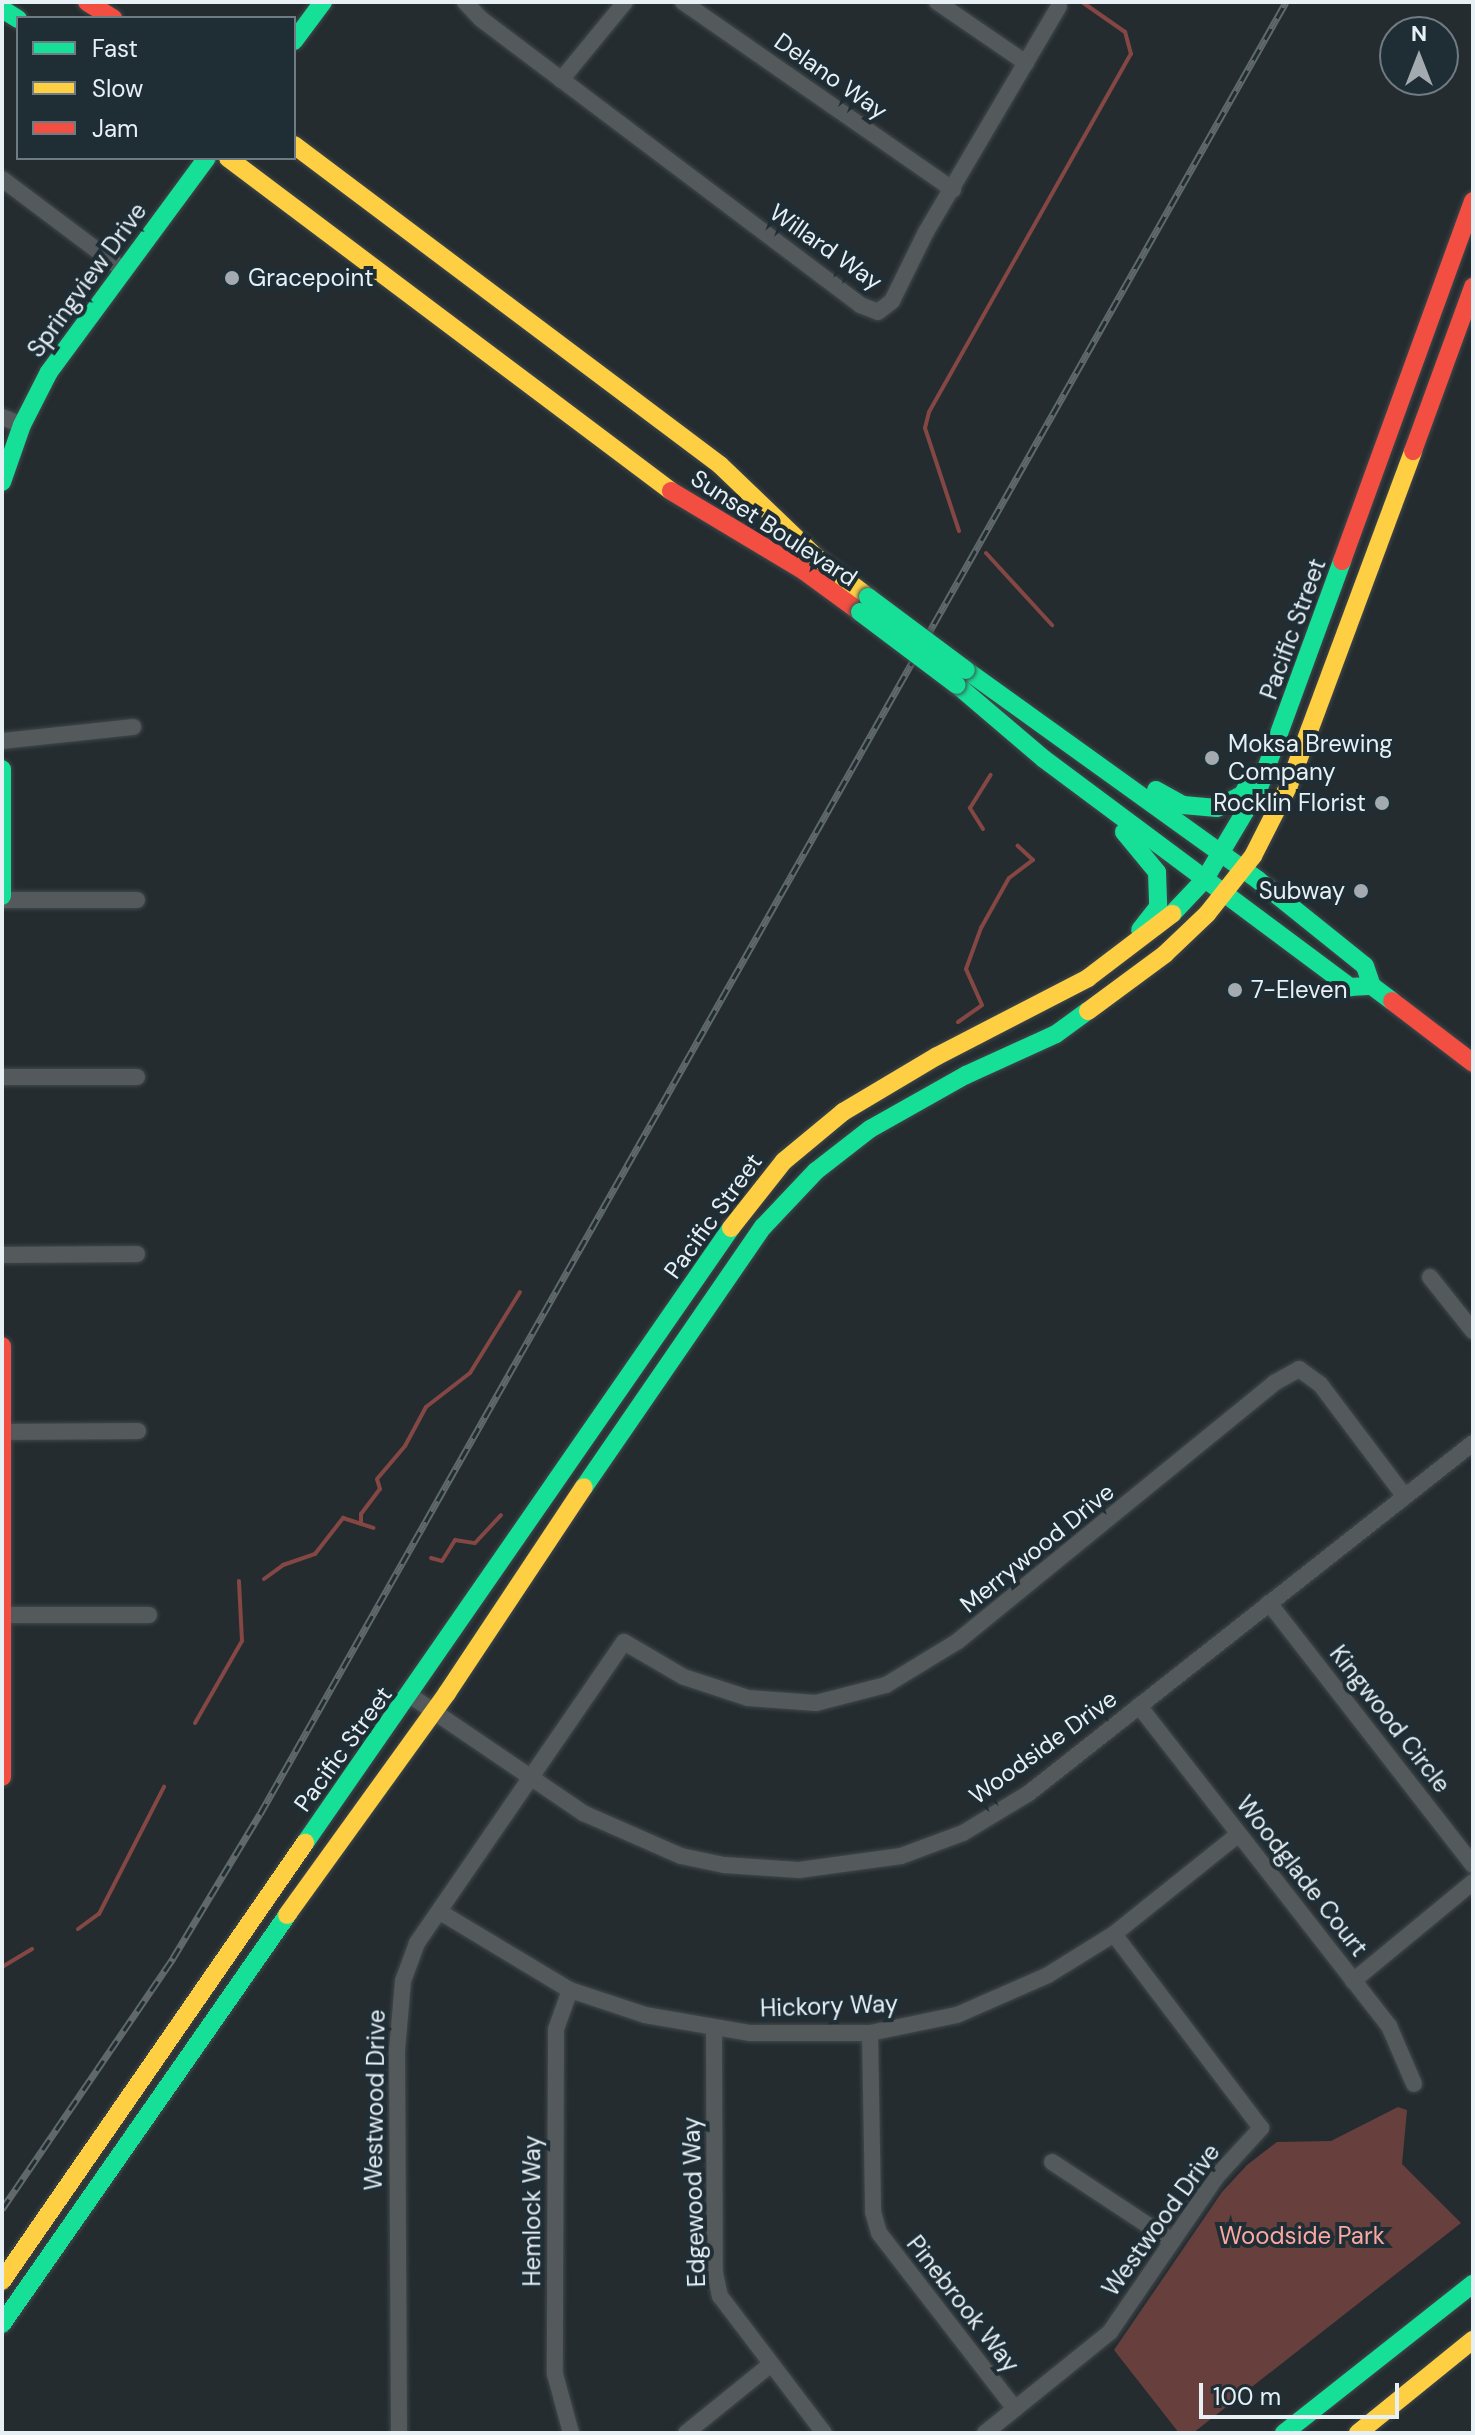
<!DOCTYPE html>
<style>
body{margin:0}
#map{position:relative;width:1475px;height:2435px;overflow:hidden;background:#242c30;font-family:"DM Sans",sans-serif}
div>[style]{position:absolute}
.green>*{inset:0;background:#67403e}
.stream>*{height:4px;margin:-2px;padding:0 2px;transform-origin:2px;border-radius:2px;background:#844744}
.roads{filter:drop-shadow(0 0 2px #41484b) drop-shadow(0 0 2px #41484b)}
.street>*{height:16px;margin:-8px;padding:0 8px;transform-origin:8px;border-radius:8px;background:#54595c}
.fast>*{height:18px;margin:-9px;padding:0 9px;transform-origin:9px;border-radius:9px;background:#16e098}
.slow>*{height:18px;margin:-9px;padding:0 9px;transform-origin:9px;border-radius:9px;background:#ffcf43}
.jam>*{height:18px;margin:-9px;padding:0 9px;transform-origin:9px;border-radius:9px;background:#f24e42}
.rail>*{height:7px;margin-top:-3.5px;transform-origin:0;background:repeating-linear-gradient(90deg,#1f2d35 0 12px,#61686a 0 24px);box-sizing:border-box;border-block:2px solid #61686a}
.bridges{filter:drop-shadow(0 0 2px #41484b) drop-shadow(0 0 2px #41484b)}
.fast-bridge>*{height:18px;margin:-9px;padding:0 9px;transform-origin:9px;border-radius:9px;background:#16e098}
.dots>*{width:22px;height:22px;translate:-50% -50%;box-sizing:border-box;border:4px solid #1f2d35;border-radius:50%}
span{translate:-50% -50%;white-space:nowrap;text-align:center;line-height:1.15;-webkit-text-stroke:8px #1f2d35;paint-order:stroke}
.street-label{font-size:24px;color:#e7f0f5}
.poi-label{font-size:24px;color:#e7f0f5}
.left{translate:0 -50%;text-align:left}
.right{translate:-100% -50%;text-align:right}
.park-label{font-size:24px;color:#fba8a2}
.frame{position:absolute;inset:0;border:4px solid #e7f0f5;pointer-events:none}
.legend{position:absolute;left:16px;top:16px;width:280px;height:144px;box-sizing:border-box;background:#1f2d35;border:2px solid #6f7b82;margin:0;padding:10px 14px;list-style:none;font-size:24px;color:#e7f0f5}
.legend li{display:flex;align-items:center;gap:16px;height:40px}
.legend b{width:40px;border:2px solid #6f7b82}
.north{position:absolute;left:1379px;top:16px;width:80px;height:80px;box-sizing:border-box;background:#1f2d35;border:2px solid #6f7b82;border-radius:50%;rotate:0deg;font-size:22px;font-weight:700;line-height:32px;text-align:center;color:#e7f0f5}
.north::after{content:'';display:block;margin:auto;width:28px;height:36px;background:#a3abb0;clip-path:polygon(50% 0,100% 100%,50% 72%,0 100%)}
.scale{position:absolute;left:1199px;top:2383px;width:200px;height:36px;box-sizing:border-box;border:4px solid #e7f0f5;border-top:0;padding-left:10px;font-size:24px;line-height:28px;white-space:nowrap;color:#e7f0f5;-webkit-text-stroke:6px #1f2d35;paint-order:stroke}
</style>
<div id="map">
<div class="green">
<div style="clip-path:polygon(1398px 2107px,1407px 2110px,1402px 2164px,1461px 2223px,1193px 2433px,1179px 2433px,1114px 2350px,1222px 2192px,1247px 2165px,1277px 2142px,1331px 2141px)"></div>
</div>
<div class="stream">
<div style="left:959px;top:531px;width:108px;rotate:-108.3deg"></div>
<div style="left:925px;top:428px;width:16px;rotate:-76deg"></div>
<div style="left:929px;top:412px;width:411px;rotate:-60.6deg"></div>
<div style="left:1131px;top:54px;width:23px;rotate:-105deg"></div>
<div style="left:1125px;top:32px;width:52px;rotate:-145.1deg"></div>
<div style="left:986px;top:553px;width:98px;rotate:47.5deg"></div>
<div style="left:983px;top:829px;width:25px;rotate:-122deg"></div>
<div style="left:970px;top:808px;width:39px;rotate:-58deg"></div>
<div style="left:958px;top:1022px;width:29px;rotate:-35deg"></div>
<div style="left:982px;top:1005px;width:39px;rotate:-114deg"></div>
<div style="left:966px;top:969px;width:44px;rotate:-69.9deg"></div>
<div style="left:981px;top:928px;width:57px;rotate:-60.8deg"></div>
<div style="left:1009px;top:878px;width:30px;rotate:-37deg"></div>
<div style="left:1033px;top:860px;width:21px;rotate:-137deg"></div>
<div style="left:361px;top:1524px;width:10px;rotate:-90deg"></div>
<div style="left:361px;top:1514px;width:31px;rotate:-53deg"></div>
<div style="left:380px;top:1489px;width:10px;rotate:-107deg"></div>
<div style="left:377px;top:1479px;width:43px;rotate:-49.7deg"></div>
<div style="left:405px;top:1446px;width:44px;rotate:-61.7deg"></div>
<div style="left:426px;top:1407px;width:56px;rotate:-37.7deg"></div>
<div style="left:470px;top:1373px;width:95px;rotate:-58.3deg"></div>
<div style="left:431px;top:1558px;width:11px;rotate:15deg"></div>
<div style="left:442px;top:1561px;width:25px;rotate:-58deg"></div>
<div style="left:455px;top:1540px;width:20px;rotate:9deg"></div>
<div style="left:475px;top:1543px;width:38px;rotate:-47deg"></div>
<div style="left:264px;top:1579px;width:24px;rotate:-36deg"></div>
<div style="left:283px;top:1565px;width:34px;rotate:-19deg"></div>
<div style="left:315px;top:1554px;width:46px;rotate:-52.1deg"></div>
<div style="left:343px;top:1518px;width:32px;rotate:18deg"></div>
<div style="left:195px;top:1723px;width:95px;rotate:-60.2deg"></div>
<div style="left:242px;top:1641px;width:60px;rotate:-92.9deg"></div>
<div style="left:78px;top:1929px;width:26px;rotate:-36deg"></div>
<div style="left:99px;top:1914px;width:143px;rotate:-62.9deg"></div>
<div style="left:2px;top:1967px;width:35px;rotate:-31deg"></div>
</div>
<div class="roads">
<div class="street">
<div style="left:465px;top:2px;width:23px;rotate:47deg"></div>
<div style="left:481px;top:19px;width:475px;rotate:37deg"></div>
<div style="left:860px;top:305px;width:19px;rotate:21deg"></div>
<div style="left:878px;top:312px;width:18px;rotate:-38deg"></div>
<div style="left:892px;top:301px;width:77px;rotate:-63.8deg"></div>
<div style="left:926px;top:232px;width:262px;rotate:-59.5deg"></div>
<div style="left:683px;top:2px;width:329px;rotate:34.8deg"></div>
<div style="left:937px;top:2px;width:108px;rotate:34.4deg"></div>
<div style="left:561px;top:80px;width:101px;rotate:-50.6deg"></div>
<div style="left:2px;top:179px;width:151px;rotate:36.9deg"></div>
<div style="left:2px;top:417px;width:22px;rotate:22deg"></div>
<div style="left:2px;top:741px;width:132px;rotate:-6.1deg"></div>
<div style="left:2px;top:900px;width:135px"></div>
<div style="left:2px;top:1077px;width:135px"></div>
<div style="left:2px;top:1255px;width:135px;rotate:-0.4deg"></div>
<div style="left:1430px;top:1277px;width:69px;rotate:51.5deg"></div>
<div style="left:2px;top:1432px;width:136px;rotate:-0.4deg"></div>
<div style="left:1269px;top:1603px;width:332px;rotate:52.1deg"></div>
<div style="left:4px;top:1615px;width:145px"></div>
<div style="left:411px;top:1696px;width:208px;rotate:34.2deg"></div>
<div style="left:583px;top:1813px;width:107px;rotate:23.7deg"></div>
<div style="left:681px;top:1856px;width:44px;rotate:11.8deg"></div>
<div style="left:724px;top:1865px;width:75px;rotate:3.8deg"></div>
<div style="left:799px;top:1870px;width:103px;rotate:-7.8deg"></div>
<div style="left:901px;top:1856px;width:66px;rotate:-20.4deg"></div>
<div style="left:963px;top:1833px;width:77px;rotate:-31.2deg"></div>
<div style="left:1029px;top:1793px;width:565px;rotate:-38.25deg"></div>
<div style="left:1139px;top:1706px;width:406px;rotate:52deg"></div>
<div style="left:1389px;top:2026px;width:63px;rotate:66.7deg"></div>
<div style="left:440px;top:1912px;width:152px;rotate:31deg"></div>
<div style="left:570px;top:1990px;width:79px;rotate:18.4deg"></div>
<div style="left:645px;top:2015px;width:107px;rotate:9.7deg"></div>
<div style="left:750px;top:2033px;width:120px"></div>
<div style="left:870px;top:2033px;width:89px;rotate:-11.7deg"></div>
<div style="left:957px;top:2015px;width:99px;rotate:-23.7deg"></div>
<div style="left:1048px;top:1975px;width:78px;rotate:-31.8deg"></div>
<div style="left:1114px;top:1934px;width:160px;rotate:-38.7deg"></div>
<div style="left:1353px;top:1981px;width:156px;rotate:-39.5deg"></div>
<div style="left:570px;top:1990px;width:41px;rotate:109.7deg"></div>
<div style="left:556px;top:2029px;width:345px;rotate:90.2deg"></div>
<div style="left:555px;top:2374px;width:61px;rotate:74.8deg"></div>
<div style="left:714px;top:2030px;width:243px;rotate:89.8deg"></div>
<div style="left:715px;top:2273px;width:24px;rotate:78deg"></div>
<div style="left:720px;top:2296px;width:172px;rotate:52.8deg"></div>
<div style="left:870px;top:2033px;width:179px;rotate:89deg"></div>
<div style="left:873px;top:2212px;width:22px;rotate:74deg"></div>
<div style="left:879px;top:2233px;width:222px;rotate:52.3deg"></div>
<div style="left:1052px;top:2162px;width:144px;rotate:33.4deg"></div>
<div style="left:399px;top:2433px;width:383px;rotate:-90.3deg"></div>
<div style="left:397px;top:2050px;width:69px;rotate:-85deg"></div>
<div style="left:403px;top:1981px;width:40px;rotate:-69.8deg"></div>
<div style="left:417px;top:1943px;width:365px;rotate:-55.5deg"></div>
<div style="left:624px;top:1642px;width:69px;rotate:30.3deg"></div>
<div style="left:684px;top:1677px;width:67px;rotate:18.2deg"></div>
<div style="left:748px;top:1698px;width:68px;rotate:4.2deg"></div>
<div style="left:816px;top:1703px;width:72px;rotate:-14.4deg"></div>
<div style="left:886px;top:1685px;width:84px;rotate:-31.4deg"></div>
<div style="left:958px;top:1641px;width:408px;rotate:-39.2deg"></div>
<div style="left:1274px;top:1383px;width:29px;rotate:-29deg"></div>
<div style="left:1299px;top:1369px;width:26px;rotate:36deg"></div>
<div style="left:1320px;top:1384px;width:141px;rotate:53deg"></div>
<div style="left:686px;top:2433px;width:108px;rotate:-39deg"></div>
<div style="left:985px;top:2433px;width:161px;rotate:-38.9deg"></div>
<div style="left:1110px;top:2332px;width:191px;rotate:-55.5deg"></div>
<div style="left:1218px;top:2175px;width:64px;rotate:-47.5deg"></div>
<div style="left:1261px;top:2128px;width:243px;rotate:-127.2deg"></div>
</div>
<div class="fast">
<div style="left:2px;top:9px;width:19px;rotate:32deg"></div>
<div style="left:294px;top:41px;width:49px;rotate:-53.4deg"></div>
<div style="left:2px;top:482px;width:60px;rotate:-70.7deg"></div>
<div style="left:22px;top:425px;width:59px;rotate:-63deg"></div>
<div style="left:49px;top:372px;width:266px;rotate:-53.6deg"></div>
<div style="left:966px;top:670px;width:360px;rotate:35.7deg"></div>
<div style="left:1258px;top:880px;width:137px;rotate:38.8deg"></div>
<div style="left:1365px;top:966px;width:21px;rotate:71deg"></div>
<div style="left:1372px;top:986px;width:25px;rotate:37deg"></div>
<div style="left:957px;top:685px;width:114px;rotate:40.4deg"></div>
<div style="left:1044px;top:759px;width:382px;rotate:36.7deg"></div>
<div style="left:1350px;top:987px;width:22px;rotate:-3deg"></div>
<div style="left:2px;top:769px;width:127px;rotate:90deg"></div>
<div style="left:1156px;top:790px;width:31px;rotate:29deg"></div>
<div style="left:1183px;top:805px;width:34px;rotate:5deg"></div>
<div style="left:1217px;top:808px;width:30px;rotate:-28deg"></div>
<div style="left:1243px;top:794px;width:22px;rotate:-63deg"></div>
<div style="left:1124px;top:832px;width:52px;rotate:50.5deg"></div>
<div style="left:1157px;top:872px;width:35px;rotate:88deg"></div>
<div style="left:1158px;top:907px;width:29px;rotate:128deg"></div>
<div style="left:1172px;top:914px;width:48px;rotate:-46.7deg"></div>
<div style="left:1205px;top:879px;width:106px;rotate:-59.3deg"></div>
<div style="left:1259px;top:788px;width:242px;rotate:-69.9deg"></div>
<div style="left:584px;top:1487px;width:316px;rotate:-55.5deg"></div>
<div style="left:763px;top:1227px;width:77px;rotate:-46.6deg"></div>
<div style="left:816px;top:1171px;width:68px;rotate:-37.9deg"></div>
<div style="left:870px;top:1129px;width:110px;rotate:-29.4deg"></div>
<div style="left:966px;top:1075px;width:99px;rotate:-24.5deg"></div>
<div style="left:1056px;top:1034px;width:39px;rotate:-36deg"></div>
<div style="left:305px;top:1843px;width:748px;rotate:-55.29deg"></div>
<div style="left:2px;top:2324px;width:499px;rotate:-55.1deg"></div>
<div style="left:1284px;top:2433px;width:241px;rotate:-38.3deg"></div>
</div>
<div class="slow">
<div style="left:294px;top:145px;width:533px;rotate:36.91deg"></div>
<div style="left:720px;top:465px;width:132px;rotate:43.8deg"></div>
<div style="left:815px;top:556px;width:67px;rotate:37.7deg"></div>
<div style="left:228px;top:158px;width:554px;rotate:36.93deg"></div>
<div style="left:1088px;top:1011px;width:96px;rotate:-36.5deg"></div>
<div style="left:1165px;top:954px;width:58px;rotate:-43.6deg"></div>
<div style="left:1207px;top:914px;width:74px;rotate:-51.6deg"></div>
<div style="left:1253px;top:856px;width:80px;rotate:-63.1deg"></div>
<div style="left:1289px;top:785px;width:356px;rotate:-69.6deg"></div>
<div style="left:731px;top:1228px;width:85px;rotate:-51.7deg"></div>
<div style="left:784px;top:1161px;width:77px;rotate:-39.7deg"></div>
<div style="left:843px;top:1112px;width:109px;rotate:-30.8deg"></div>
<div style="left:937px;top:1056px;width:170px;rotate:-27.3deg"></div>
<div style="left:1088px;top:978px;width:106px;rotate:-37.3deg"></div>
<div style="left:287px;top:1915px;width:274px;rotate:-54.2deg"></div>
<div style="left:447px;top:1693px;width:247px;rotate:-56.4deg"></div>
<div style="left:2px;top:2281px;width:533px;rotate:-55.33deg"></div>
<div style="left:1358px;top:2433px;width:148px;rotate:-39deg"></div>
</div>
<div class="jam">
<div style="left:87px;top:2px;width:31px;rotate:32deg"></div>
<div style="left:1413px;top:451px;width:175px;rotate:-69.9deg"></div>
<div style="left:671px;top:491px;width:155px;rotate:31deg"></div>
<div style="left:804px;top:571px;width:69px;rotate:36.2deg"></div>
<div style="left:1342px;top:561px;width:383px;rotate:-70deg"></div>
<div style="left:1392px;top:1001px;width:102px;rotate:37.4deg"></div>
<div style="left:2px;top:1346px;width:431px;rotate:90deg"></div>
</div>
</div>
<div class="rail">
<div style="left:2px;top:2209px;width:304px;rotate:-55.7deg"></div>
<div style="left:173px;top:1958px;width:168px;rotate:-58.9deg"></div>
<div style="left:260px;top:1814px;width:2082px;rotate:-60.48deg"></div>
</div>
<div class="bridges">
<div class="fast-bridge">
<div style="left:868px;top:597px;width:122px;rotate:36.7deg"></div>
<div style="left:860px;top:612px;width:121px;rotate:37deg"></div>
</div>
</div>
<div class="dots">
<div style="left:232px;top:278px;background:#a3abb0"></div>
<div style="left:1212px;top:758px;background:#a3abb0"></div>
<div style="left:1382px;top:803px;background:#a3abb0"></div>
<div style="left:1361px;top:891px;background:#a3abb0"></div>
<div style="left:1235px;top:990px;background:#a3abb0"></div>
</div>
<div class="street-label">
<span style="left:831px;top:76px;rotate:35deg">Delano Way</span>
<span style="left:826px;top:247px;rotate:35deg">Willard Way</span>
<span style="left:87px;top:280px;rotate:-54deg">Springview Drive</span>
<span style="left:774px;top:528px;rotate:33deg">Sunset Boulevard</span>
<span style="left:1293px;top:629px;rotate:-70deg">Pacific Street</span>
<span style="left:713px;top:1216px;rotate:-54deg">Pacific Street</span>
<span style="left:1037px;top:1548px;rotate:-39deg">Merrywood Drive</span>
<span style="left:1390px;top:1719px;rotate:52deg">Kingwood Circle</span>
<span style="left:1043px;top:1747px;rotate:-36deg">Woodside Drive</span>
<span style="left:343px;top:1749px;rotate:-54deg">Pacific Street</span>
<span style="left:1302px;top:1876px;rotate:52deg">Woodglade Court</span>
<span style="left:829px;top:2006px;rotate:-2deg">Hickory Way</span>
<span style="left:375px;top:2100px;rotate:-89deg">Westwood Drive</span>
<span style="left:694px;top:2202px;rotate:-92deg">Edgewood Way</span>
<span style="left:532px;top:2211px;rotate:-90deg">Hemlock Way</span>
<span style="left:1161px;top:2220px;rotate:-54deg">Westwood Drive</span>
<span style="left:963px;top:2304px;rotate:52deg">Pinebrook Way</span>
</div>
<div class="poi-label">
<span class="left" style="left:248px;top:278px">Gracepoint</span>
<span class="left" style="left:1228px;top:758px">Moksa Brewing<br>Company</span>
<span class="right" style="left:1366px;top:803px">Rocklin Florist</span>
<span class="right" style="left:1345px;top:891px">Subway</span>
<span class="left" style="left:1251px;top:990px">7-Eleven</span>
</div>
<div class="park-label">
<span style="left:1302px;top:2236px">Woodside Park</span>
</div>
<div class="frame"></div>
<ul class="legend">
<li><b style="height:10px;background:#16e098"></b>Fast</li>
<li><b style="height:10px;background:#ffcf43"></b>Slow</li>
<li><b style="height:10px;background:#f24e42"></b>Jam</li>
</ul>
<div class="north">N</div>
<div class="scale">100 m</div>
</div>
